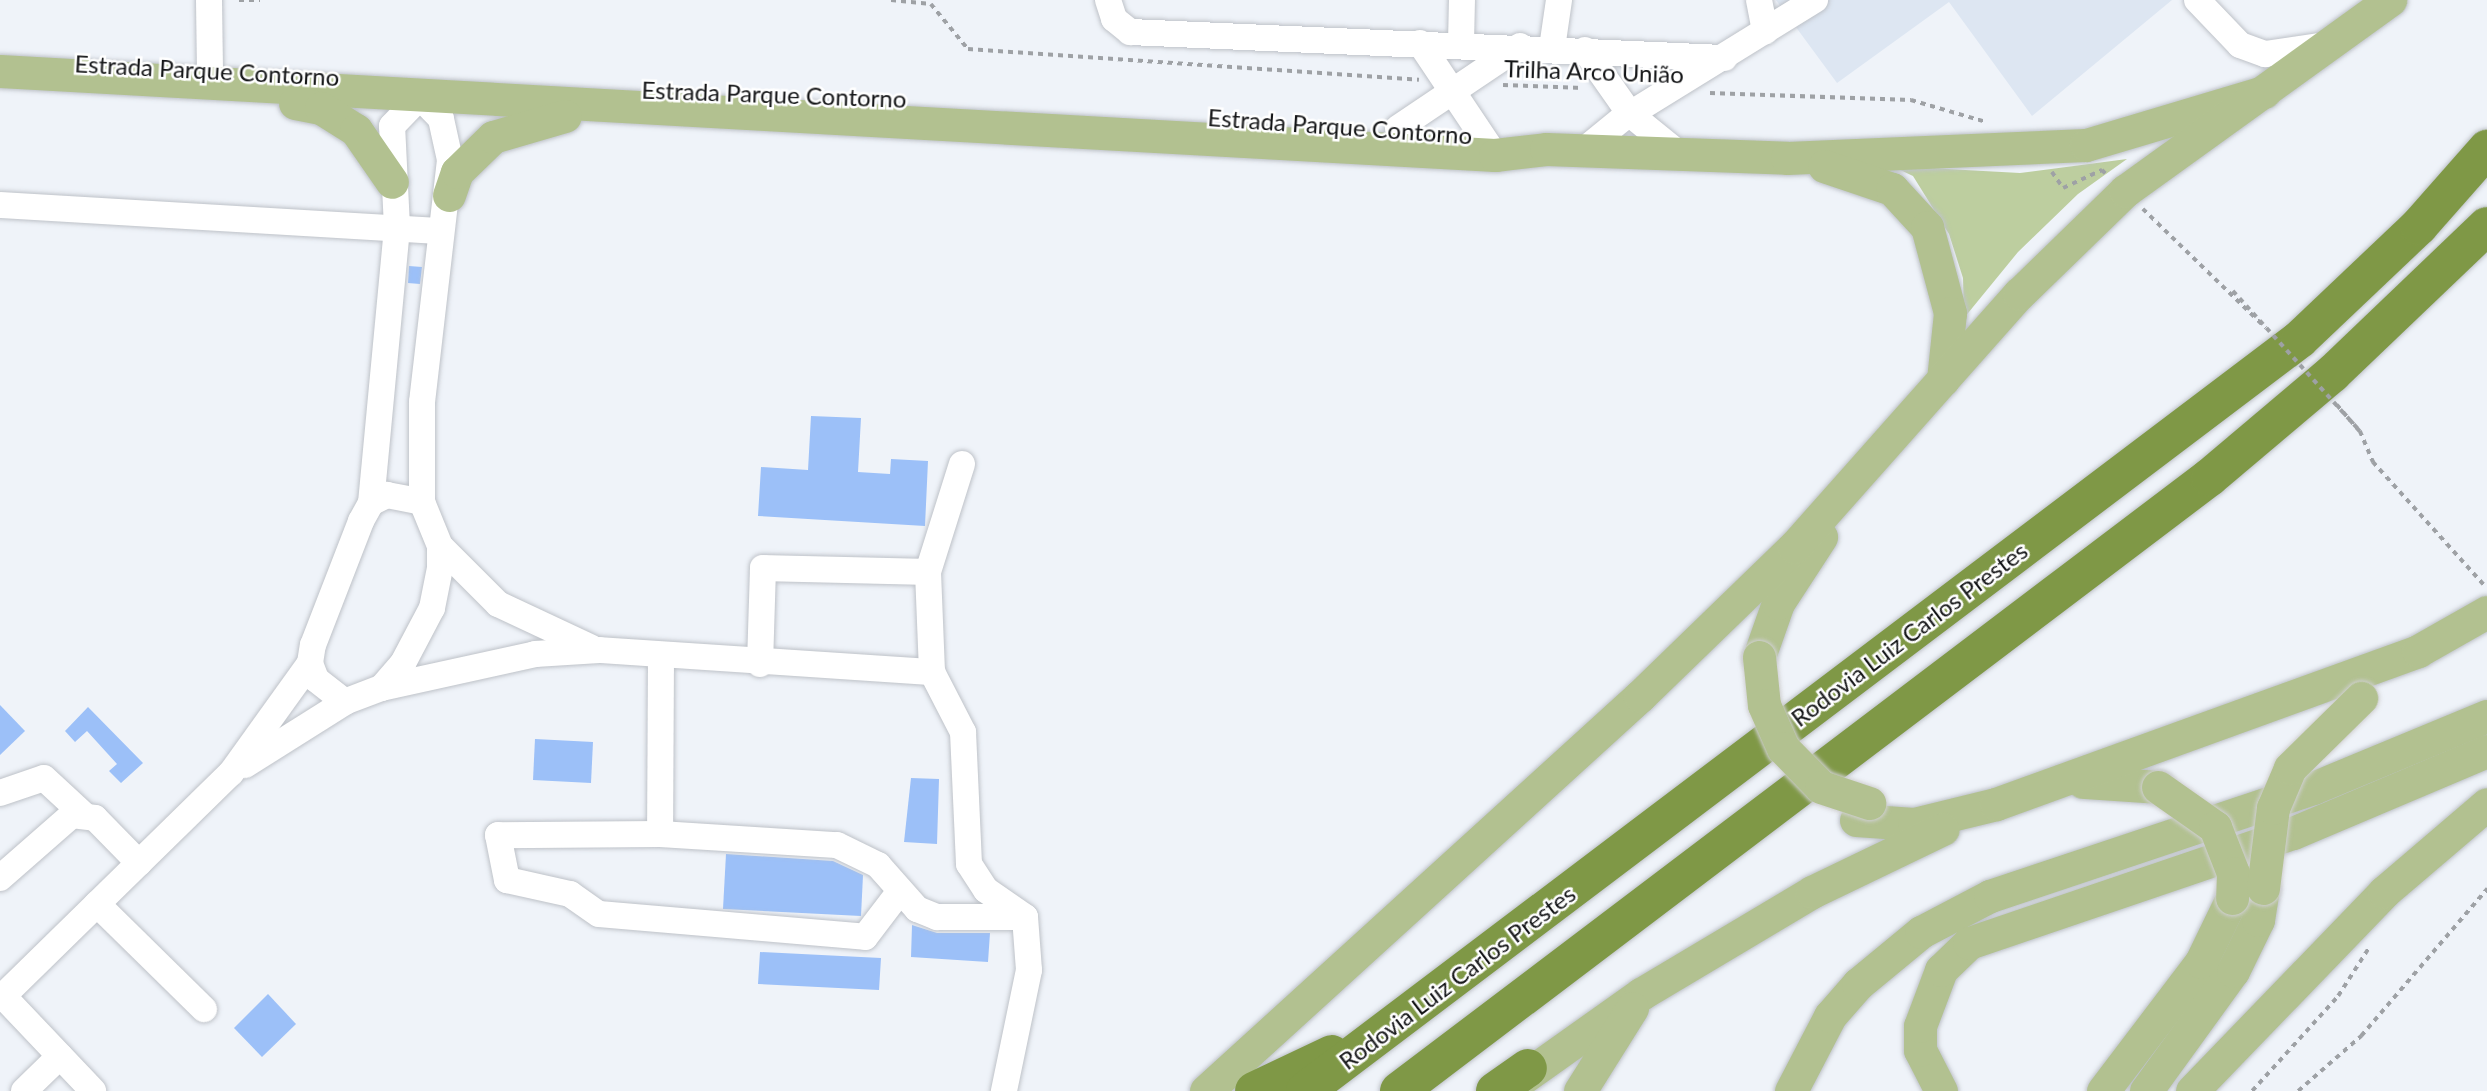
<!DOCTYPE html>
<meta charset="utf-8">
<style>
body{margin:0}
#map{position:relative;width:2487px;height:1091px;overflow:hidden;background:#eff3f9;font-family:Lato,sans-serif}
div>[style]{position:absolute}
.built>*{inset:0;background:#dde6f2}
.green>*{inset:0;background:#bdce9f}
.building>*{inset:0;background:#9cc0f8}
.path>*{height:3.5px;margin-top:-1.75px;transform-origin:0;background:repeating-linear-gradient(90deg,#9ea1a5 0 5px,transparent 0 10px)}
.roads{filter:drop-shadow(0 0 2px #bec2c8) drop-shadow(0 0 2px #bec2c8)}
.minor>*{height:26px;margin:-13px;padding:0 13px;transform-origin:13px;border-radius:13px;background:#fff}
.major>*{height:33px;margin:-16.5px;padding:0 16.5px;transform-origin:16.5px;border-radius:16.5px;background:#b2c190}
.highway>*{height:38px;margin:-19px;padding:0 19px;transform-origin:19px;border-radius:19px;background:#7f9846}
.path-bridge>*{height:3.5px;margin-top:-1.75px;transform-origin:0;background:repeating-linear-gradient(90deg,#9ea1a5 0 5px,transparent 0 10px)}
.bridges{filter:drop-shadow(0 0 2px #d0d0d1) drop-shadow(0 0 2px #d0d0d1)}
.major-bridge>*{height:33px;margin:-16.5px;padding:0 16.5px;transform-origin:16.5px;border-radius:16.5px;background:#b2c190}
span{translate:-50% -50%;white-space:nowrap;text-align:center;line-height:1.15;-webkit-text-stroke:5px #fff;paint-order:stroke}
.street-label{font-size:24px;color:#141517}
</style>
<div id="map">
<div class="built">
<div style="clip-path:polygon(1776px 0,2172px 0,2032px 116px,1949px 2px,1837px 83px)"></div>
</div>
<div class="green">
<div style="clip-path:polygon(2127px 159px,2078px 194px,2018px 252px,1964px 318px,1963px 278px,1949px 234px,1913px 176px,1892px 166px,2020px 173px)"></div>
</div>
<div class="building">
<div style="clip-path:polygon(409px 266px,422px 267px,420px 284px,408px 283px)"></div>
<div style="clip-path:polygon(811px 416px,861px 418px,858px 472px,890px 474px,891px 459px,928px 461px,925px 526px,758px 516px,761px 467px,808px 470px)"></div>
<div style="clip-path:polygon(0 705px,25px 731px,0 755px)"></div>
<div style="clip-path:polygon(88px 707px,143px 763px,121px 783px,109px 771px,117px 764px,87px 731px,75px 742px,65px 731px)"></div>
<div style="clip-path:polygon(535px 739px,593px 742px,591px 783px,533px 780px)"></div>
<div style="clip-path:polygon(911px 778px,939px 779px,937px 844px,904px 842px)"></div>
<div style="clip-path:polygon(726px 854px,833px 861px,863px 875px,861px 916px,723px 909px)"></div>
<div style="clip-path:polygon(912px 925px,937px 933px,990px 933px,988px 962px,911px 957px)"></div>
<div style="clip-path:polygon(760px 952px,881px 958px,879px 990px,758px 984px)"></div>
<div style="clip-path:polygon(268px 994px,296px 1024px,262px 1057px,234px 1028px)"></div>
</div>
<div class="path">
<div style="left:239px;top:0;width:21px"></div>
<div style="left:891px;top:0;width:40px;rotate:5.7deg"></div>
<div style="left:931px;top:4px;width:58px;rotate:50.6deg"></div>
<div style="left:968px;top:49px;width:452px;rotate:3.9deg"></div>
<div style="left:1503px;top:85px;width:80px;rotate:2.1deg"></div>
<div style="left:1710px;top:93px;width:201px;rotate:2deg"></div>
<div style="left:1911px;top:100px;width:78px;rotate:16.3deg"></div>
<div style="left:2052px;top:172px;width:19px;rotate:55deg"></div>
<div style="left:2063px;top:188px;width:43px;rotate:-24.8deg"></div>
<div style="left:2102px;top:170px;width:7px;rotate:45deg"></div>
<div style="left:2143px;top:209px;width:171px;rotate:44.1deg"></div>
<div style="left:2337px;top:405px;width:35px;rotate:49deg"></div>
<div style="left:2360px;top:431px;width:34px;rotate:67deg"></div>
<div style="left:2373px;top:462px;width:169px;rotate:47.9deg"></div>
<div style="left:2252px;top:1091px;width:128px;rotate:-47.8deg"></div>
<div style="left:2338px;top:996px;width:56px;rotate:-57.4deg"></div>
<div style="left:2298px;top:1091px;width:84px;rotate:-41.1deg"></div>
<div style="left:2361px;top:1036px;width:194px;rotate:-49.4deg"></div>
</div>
<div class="roads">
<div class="minor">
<div style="left:209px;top:0;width:68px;rotate:89.2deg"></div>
<div style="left:1108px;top:0;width:20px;rotate:72deg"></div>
<div style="left:1114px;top:19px;width:21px;rotate:39deg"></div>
<div style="left:1130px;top:32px;width:595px;rotate:2.51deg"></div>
<div style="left:1759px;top:0;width:32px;rotate:79deg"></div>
<div style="left:2197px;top:0;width:62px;rotate:46.3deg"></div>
<div style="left:2240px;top:45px;width:27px;rotate:20deg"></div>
<div style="left:2265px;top:54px;width:63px;rotate:-8.3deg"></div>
<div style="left:1420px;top:43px;width:135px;rotate:56.2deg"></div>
<div style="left:1461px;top:43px;width:43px;rotate:-88.7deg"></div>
<div style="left:1552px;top:48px;width:49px;rotate:-81.7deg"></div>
<div style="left:1585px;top:50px;width:78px;rotate:54.9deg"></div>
<div style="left:1630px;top:114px;width:68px;rotate:39.1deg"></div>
<div style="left:1398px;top:128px;width:147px;rotate:-33.9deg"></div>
<div style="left:1584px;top:150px;width:49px;rotate:-39.2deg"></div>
<div style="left:1622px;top:119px;width:227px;rotate:-31.7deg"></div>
<div style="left:0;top:205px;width:439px;rotate:3.4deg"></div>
<div style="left:962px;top:464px;width:113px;rotate:107.5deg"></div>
<div style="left:928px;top:572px;width:100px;rotate:87.7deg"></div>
<div style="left:932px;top:672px;width:68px;rotate:62.7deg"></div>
<div style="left:963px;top:732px;width:132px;rotate:87.4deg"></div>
<div style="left:969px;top:864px;width:31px;rotate:57deg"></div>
<div style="left:986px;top:890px;width:47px;rotate:34.7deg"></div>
<div style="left:1025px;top:917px;width:53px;rotate:85.7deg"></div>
<div style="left:1029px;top:970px;width:124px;rotate:101.7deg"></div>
<div style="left:387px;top:495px;width:36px;rotate:11deg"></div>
<div style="left:422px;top:502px;width:48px;rotate:67.8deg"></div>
<div style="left:440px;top:546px;width:22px;rotate:90deg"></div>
<div style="left:440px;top:568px;width:41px;rotate:101.3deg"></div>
<div style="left:432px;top:608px;width:62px;rotate:117.8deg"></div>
<div style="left:403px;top:663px;width:33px;rotate:131deg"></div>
<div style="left:381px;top:688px;width:39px;rotate:159deg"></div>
<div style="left:345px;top:702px;width:37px;rotate:-142deg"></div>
<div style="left:316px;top:679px;width:17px;rotate:-111deg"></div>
<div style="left:310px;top:663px;width:18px;rotate:-81deg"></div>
<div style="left:313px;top:645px;width:133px;rotate:-68.8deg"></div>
<div style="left:361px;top:521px;width:21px;rotate:-61deg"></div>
<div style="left:371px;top:503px;width:18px;rotate:-27deg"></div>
<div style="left:371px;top:503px;width:277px;rotate:-84.6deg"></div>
<div style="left:397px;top:227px;width:101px;rotate:-92.8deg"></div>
<div style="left:392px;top:126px;width:40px;rotate:-46deg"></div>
<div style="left:420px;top:97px;width:30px;rotate:46deg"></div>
<div style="left:441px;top:119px;width:42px;rotate:77.6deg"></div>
<div style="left:450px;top:160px;width:244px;rotate:96.6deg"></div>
<div style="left:422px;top:402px;width:100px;rotate:90deg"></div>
<div style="left:440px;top:546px;width:82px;rotate:45deg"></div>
<div style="left:498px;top:604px;width:102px;rotate:25.1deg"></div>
<div style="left:661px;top:656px;width:178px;rotate:90.3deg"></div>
<div style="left:660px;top:834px;width:177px;rotate:3.6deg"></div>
<div style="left:837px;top:845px;width:46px;rotate:26deg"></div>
<div style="left:878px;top:865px;width:59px;rotate:48.4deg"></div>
<div style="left:917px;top:909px;width:22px;rotate:22deg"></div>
<div style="left:937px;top:917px;width:88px"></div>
<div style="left:760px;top:664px;width:96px;rotate:-88.2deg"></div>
<div style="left:763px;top:568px;width:165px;rotate:1.4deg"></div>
<div style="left:381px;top:688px;width:158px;rotate:-12.4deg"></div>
<div style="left:535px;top:654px;width:64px;rotate:-3.6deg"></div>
<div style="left:599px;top:650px;width:334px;rotate:3.8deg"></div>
<div style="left:245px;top:765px;width:118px;rotate:-32.2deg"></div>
<div style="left:0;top:793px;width:46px;rotate:-18.8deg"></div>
<div style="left:44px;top:778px;width:53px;rotate:42.7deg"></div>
<div style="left:660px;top:834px;width:162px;rotate:179.6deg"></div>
<div style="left:498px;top:835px;width:46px;rotate:78.7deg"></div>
<div style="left:507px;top:880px;width:65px;rotate:12.5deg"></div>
<div style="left:570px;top:894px;width:35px;rotate:35deg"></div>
<div style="left:599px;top:914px;width:267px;rotate:4.9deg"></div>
<div style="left:865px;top:937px;width:58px;rotate:-52.7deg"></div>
<div style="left:0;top:878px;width:96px;rotate:-41.2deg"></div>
<div style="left:72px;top:815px;width:23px;rotate:7deg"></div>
<div style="left:95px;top:818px;width:63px;rotate:45.6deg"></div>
<div style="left:97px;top:904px;width:150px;rotate:44.5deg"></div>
<div style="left:3px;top:996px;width:131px;rotate:46.5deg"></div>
<div style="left:0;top:999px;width:323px;rotate:-44.4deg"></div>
<div style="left:231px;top:773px;width:135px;rotate:-54.3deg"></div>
<div style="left:24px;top:1091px;width:50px;rotate:-44.2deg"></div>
</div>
<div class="major">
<div style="left:0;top:71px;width:1497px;rotate:3.22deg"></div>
<div style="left:1495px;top:155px;width:51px;rotate:-6.7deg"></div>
<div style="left:1546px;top:149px;width:241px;rotate:2.1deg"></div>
<div style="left:1787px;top:158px;width:299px;rotate:-2.5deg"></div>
<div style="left:2086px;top:145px;width:186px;rotate:-16.6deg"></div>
<div style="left:295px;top:103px;width:26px;rotate:11deg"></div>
<div style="left:321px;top:108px;width:41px;rotate:32.2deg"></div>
<div style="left:356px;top:130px;width:63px;rotate:55.3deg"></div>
<div style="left:1824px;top:166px;width:72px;rotate:18.7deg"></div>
<div style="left:1892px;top:189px;width:52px;rotate:47.4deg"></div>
<div style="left:1927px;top:227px;width:89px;rotate:75deg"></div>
<div style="left:1950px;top:313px;width:67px;rotate:96deg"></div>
<div style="left:449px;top:195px;width:24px;rotate:-71deg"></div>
<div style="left:457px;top:172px;width:50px;rotate:-44.2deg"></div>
<div style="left:493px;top:137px;width:75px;rotate:-16.3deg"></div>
<div style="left:1759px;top:657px;width:57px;rotate:-70.6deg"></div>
<div style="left:1778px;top:603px;width:79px;rotate:-56.9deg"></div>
<div style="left:2083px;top:782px;width:75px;rotate:3.8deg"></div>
<div style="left:1856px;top:820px;width:58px;rotate:3.9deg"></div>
<div style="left:1914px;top:824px;width:84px;rotate:-13.7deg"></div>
<div style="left:1996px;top:804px;width:449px;rotate:-19.9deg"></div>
<div style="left:2418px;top:651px;width:79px;rotate:-29.5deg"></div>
<div style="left:1510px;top:1087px;width:161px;rotate:-35.4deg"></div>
<div style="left:1641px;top:994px;width:199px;rotate:-30.8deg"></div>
<div style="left:1812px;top:892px;width:145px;rotate:-25.7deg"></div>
<div style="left:1206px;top:1091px;width:587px;rotate:-42.31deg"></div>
<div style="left:1640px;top:696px;width:214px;rotate:-44.1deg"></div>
<div style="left:1794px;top:547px;width:339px;rotate:-48.4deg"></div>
<div style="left:2019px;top:294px;width:148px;rotate:-44.2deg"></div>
<div style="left:2125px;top:191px;width:327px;rotate:-35.8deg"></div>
<div style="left:1580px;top:1091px;width:98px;rotate:-57.9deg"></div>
<div style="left:1791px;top:1091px;width:85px;rotate:-62.5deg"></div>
<div style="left:1830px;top:1016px;width:43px;rotate:-48.8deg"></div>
<div style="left:1858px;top:984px;width:82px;rotate:-39.5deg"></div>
<div style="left:1921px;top:932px;width:78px;rotate:-27.6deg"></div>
<div style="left:1990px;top:896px;width:341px;rotate:-18.5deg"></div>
<div style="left:2313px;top:788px;width:188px;rotate:-22.5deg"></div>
<div style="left:1941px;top:1091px;width:46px;rotate:-117.1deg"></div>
<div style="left:1920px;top:1050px;width:24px;rotate:-90deg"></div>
<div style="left:1920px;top:1026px;width:60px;rotate:-69.4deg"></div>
<div style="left:1941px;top:970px;width:39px;rotate:-44deg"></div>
<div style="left:1969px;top:943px;width:342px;rotate:-18.8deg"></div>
<div style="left:2293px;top:833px;width:211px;rotate:-22.9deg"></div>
<div style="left:2103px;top:1091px;width:162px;rotate:-52.8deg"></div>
<div style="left:2201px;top:962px;width:71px;rotate:-64.2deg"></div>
<div style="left:2146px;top:1091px;width:148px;rotate:-54.1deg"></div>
<div style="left:2233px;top:971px;width:57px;rotate:-63.9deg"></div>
<div style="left:2258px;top:920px;width:32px;rotate:-81deg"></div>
<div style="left:2192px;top:1091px;width:277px;rotate:-46deg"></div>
<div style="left:2384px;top:892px;width:135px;rotate:-40.5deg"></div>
</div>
<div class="highway">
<div style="left:1254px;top:1091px;width:86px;rotate:-25.4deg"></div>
<div style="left:1305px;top:1091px;width:1247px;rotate:-37.08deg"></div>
<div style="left:2300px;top:339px;width:164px;rotate:-43.5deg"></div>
<div style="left:2419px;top:226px;width:103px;rotate:-48.6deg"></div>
<div style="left:1399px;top:1091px;width:1017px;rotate:-37.13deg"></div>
<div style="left:2210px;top:477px;width:160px;rotate:-40.2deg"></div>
<div style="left:2332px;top:374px;width:214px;rotate:-43.7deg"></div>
<div style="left:1495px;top:1091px;width:40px;rotate:-34.9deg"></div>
</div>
</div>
<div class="path-bridge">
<div style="left:2233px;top:291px;width:189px;rotate:47.8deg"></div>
</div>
<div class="bridges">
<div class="major-bridge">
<div style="left:1759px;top:657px;width:48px;rotate:84.1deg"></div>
<div style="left:1764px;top:705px;width:47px;rotate:66.2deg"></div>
<div style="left:1783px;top:748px;width:54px;rotate:45.7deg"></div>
<div style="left:1821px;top:787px;width:51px;rotate:18.4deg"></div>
<div style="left:2158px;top:787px;width:70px;rotate:35.1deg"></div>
<div style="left:2215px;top:827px;width:49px;rotate:68.6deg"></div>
<div style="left:2233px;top:873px;width:25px;rotate:92deg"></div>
<div style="left:2263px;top:888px;width:81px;rotate:-82.9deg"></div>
<div style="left:2273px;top:808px;width:43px;rotate:-67deg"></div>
<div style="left:2290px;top:768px;width:100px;rotate:-44.6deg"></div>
</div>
</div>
<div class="street-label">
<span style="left:207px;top:70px;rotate:3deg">Estrada Parque Contorno</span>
<span style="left:1594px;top:71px;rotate:2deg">Trilha Arco União</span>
<span style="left:774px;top:94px;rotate:2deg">Estrada Parque Contorno</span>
<span style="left:1340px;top:126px;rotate:4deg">Estrada Parque Contorno</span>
<span style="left:1909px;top:634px;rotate:-37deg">Rodovia Luiz Carlos Prestes</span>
<span style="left:1457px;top:977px;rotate:-37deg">Rodovia Luiz Carlos Prestes</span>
</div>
</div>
